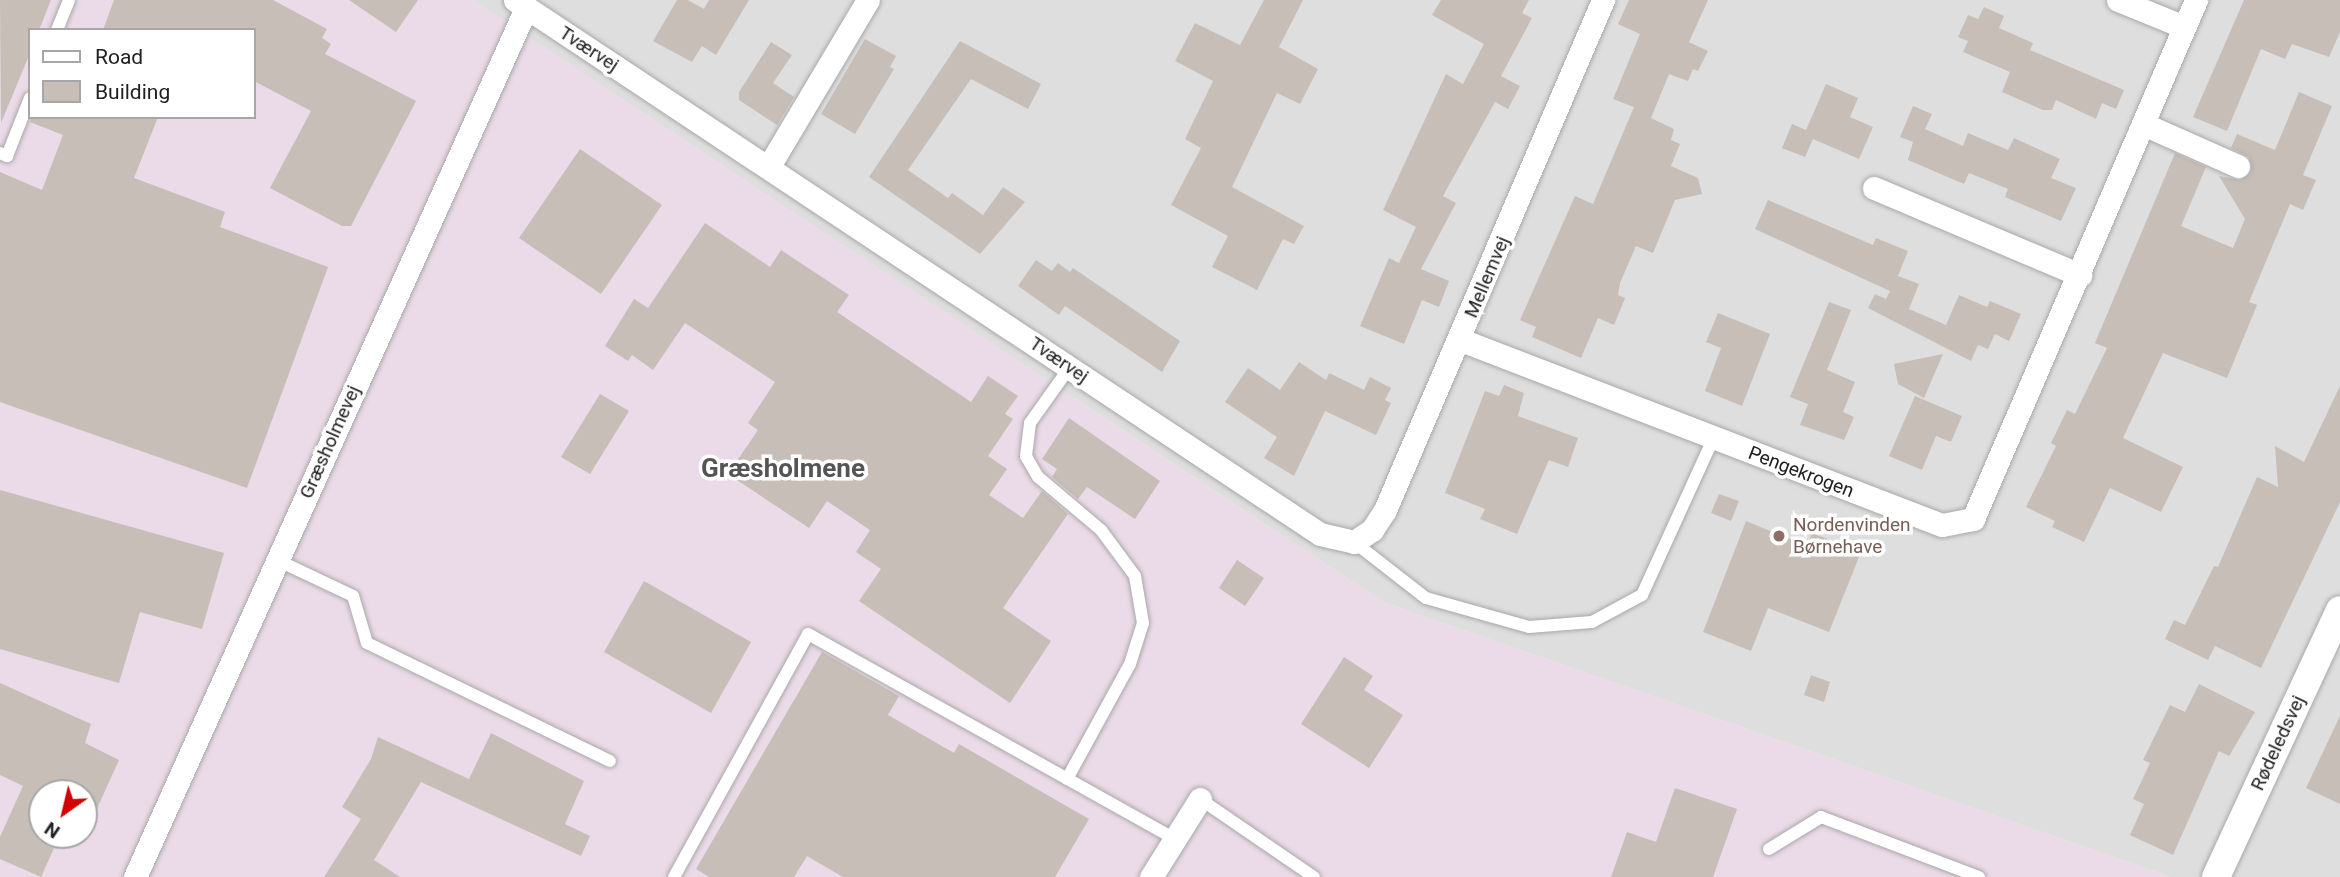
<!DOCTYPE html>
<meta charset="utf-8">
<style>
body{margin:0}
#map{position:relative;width:2340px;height:877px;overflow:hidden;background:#f2eee8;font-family:Roboto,sans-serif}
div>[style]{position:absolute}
.residential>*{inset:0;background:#dfdede}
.industrial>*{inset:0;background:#ebdae8}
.building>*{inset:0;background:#c7beb7}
.roads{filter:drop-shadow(0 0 2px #a8a8a8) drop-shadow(0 0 2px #a8a8a8)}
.service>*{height:12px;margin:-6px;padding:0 6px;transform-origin:6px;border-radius:6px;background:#fff}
.minor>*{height:23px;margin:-11.5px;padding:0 11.5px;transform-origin:11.5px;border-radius:11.5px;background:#fff}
.tertiary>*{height:28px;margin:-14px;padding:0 14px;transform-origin:14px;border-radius:14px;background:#fff}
.dots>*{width:19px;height:19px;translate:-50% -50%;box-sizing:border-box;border:4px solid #fff;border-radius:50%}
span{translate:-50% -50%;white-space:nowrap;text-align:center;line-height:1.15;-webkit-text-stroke:7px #fff;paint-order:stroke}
.street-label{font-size:19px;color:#212121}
.education-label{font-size:19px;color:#785e54}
.left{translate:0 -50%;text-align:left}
.district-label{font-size:26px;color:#545454;font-weight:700}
.legend{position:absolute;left:28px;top:28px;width:228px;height:91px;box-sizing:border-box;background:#fff;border:2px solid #a6a6a6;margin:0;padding:9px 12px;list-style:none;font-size:21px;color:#212121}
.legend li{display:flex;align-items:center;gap:14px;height:35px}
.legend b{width:35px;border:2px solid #a6a6a6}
.north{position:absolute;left:28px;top:779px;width:70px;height:70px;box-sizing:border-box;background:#fff;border:2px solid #a6a6a6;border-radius:50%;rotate:214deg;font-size:19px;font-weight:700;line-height:28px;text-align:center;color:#212121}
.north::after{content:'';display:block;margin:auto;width:24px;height:32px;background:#d20003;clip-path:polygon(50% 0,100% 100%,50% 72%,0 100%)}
</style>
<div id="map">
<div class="residential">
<div style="clip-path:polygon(472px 0,2340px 0,2340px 877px,2171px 877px,1383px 602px)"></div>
</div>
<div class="industrial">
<div style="clip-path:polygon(evenodd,0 0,472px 0,1383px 602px,2171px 877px,0 877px,0 0,30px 30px,254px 30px,254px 117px,30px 117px,30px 30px,0 0,42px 793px,84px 793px,84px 835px,42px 835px,42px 793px)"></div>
</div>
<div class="building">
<div style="clip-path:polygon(0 0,51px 0,39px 30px,30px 30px,30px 53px,1px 123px)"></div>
<div style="clip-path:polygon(114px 0,273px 0,327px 29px,322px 38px,331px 44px,325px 54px,416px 101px,351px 226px,342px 226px,270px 188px,311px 111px,254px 81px,254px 30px,103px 30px)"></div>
<div style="clip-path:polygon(349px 0,418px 0,396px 32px)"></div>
<div style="clip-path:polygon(677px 0,688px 0,704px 9px,709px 0,749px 0,716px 55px,702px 46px,692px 62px,653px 41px)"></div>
<div style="clip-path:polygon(1264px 0,1303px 0,1279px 47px,1318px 69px,1300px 104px,1277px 93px,1232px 187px,1304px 226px,1294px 244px,1283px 239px,1257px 290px,1212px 267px,1228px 236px,1171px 205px,1201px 148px,1185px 139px,1213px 81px,1175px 61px,1195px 23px,1240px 45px)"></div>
<div style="clip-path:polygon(1441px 0,1529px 0,1522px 13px,1532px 18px,1501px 76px,1520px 86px,1508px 109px,1495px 102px,1443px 196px,1456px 203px,1421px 269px,1449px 281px,1439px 307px,1422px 300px,1404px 344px,1360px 326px,1389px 258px,1399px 263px,1416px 227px,1383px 210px,1446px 74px,1463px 84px,1484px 44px,1432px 15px)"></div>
<div style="clip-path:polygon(1629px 0,1708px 0,1689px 42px,1708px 51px,1698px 71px,1693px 69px,1688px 81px,1669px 74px,1651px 118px,1674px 129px,1671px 140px,1680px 144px,1671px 166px,1698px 178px,1702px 194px,1675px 200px,1653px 253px,1636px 246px,1620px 283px,1618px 295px,1625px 298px,1614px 325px,1598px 318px,1581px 358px,1532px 337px,1536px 327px,1520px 320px,1575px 196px,1593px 204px,1634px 107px,1613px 99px,1640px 34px,1618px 24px)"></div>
<div style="clip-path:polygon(2244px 0,2340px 0,2340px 32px,2329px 57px,2292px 44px,2285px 59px,2261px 49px,2227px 131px,2193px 117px)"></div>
<div style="clip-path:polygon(1984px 7px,2004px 16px,1999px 28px,2033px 43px,2030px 50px,2124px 90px,2116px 109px,2102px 103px,2096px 119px,2056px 100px,2052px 110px,2043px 110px,2002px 92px,2010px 72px,1963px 52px,1968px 41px,1958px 37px,1968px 15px,1978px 19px)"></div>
<div style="clip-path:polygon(865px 39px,896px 56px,890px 67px,894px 69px,855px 134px,821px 114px)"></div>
<div style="clip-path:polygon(960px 41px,1041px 84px,1028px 109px,971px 79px,908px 170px,948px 198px,952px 193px,983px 215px,1003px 187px,1025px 202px,980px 254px,869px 177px)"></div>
<div style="clip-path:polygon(771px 42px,792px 55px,773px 83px,794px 97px,777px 125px,739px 100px,739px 92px)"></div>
<div style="clip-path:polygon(1826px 84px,1858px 98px,1850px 117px,1873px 127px,1859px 159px,1813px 139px,1805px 157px,1782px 148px,1792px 124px,1806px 130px)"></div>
<div style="clip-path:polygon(2299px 92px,2332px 106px,2303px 175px,2316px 180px,2303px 210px,2290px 204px,2249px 302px,2257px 305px,2227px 378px,2163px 353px,2123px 438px,2183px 467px,2161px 512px,2110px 488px,2084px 542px,2052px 527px,2055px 521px,2026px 507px,2056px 446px,2051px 443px,2067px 410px,2075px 414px,2107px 348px,2095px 343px,2175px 153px,2206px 167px,2181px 226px,2233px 248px,2245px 219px,2219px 176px,2240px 180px,2251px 171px,2249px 157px,2231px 148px,2237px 134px,2275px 150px)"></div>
<div style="clip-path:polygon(1913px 106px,1932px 114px,1925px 129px,1963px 146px,1968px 133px,2008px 150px,2014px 138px,2060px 159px,2051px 178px,2076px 188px,2061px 221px,2005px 197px,2008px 189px,1969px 173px,1964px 184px,1908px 160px,1913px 142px,1900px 137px)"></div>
<div style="clip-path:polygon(32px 117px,158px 117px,134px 178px,225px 212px,220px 227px,328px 267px,247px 488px,0 402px,0 172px,42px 190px,63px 135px,30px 122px)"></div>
<div style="clip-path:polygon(580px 149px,662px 205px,601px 294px,519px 238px)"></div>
<div style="clip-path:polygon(1768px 200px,1873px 245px,1876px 238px,1908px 251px,1898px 276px,1919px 284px,1909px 309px,1946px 325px,1959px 295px,1987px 307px,1990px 301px,2021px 314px,2009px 341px,1995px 334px,1988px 349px,1978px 345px,1971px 361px,1868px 308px,1875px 294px,1886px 299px,1890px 291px,1755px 229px)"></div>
<div style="clip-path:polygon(705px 223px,770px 267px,781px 250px,849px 295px,837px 312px,971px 402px,988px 376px,1018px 396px,1005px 414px,1013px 419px,988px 456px,1007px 469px,989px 495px,1023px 518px,1042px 491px,1068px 514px,1003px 608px,1051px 641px,1010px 703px,859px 601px,881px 569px,856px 552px,870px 530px,827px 501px,809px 528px,728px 474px,758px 430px,748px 423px,775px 382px,685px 323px,653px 370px,632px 355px,628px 361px,605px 346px,634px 299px,648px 308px)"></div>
<div style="clip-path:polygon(1036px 260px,1052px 271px,1058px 263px,1070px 272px,1073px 268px,1180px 341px,1162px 372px,1065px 306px,1059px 315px,1018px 286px)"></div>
<div style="clip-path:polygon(1829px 302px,1851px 310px,1827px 370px,1855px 382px,1843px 412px,1854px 417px,1844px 440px,1800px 425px,1808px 404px,1790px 397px)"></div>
<div style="clip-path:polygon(1718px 313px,1770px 334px,1742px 406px,1705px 391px,1721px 348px,1706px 342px)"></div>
<div style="clip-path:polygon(1943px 354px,1924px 398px,1898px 384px,1894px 364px)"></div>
<div style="clip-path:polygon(1299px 362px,1326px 380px,1329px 373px,1364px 390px,1370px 377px,1391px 388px,1385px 400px,1391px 403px,1376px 435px,1325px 411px,1294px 476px,1264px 458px,1277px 437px,1225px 402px,1248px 368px,1280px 390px)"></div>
<div style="clip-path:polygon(1504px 385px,1524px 393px,1518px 416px,1578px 438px,1568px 467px,1549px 460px,1517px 534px,1480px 519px,1485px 509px,1445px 493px,1485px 391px,1499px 396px)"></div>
<div style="clip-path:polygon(2340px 386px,2340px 502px,2261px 668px,2215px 646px,2208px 660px,2165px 639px,2174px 620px,2185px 625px,2214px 566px,2218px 567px,2257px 477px,2278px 487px,2275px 446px,2304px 462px)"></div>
<div style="clip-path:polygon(600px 394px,629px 411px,590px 474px,561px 457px)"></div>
<div style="clip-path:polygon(1915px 396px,1962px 416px,1951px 442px,1936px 436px,1922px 470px,1889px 456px)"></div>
<div style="clip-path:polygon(1069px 418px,1160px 481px,1135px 519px,1087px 487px,1078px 499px,1052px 477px,1057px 469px,1042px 459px)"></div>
<div style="clip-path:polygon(0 490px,224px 553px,202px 629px,140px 612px,119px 683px,0 649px)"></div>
<div style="clip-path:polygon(1719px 494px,1739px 501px,1731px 521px,1711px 513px)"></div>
<div style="clip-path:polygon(1746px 521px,1807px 546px,1812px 533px,1861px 552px,1829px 632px,1768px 608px,1751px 651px,1703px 632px)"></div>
<div style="clip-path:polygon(1237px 560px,1264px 578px,1245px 606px,1219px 588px)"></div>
<div style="clip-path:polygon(644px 581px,751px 642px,711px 713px,604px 652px)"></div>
<div style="clip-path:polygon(822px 652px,899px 696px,888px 715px,954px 753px,959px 744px,1089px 819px,1055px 877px,843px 877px,807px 856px,794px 877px,709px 877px,696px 869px)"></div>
<div style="clip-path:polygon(1344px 657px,1373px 676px,1364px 690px,1403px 715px,1369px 768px,1301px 724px)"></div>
<div style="clip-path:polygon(1811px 675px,1830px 682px,1824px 702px,1804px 695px)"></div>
<div style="clip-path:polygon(0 683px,91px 724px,85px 743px,119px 760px,84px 837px,84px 793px,42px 793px,42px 835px,60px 835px,41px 877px,0 859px,0 837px,23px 786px,0 775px)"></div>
<div style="clip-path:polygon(2199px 684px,2255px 712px,2229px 756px,2219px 751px,2173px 855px,2130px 835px,2144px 804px,2133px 799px,2150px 763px,2143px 760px,2170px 705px,2185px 712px)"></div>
<div style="clip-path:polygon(2340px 716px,2340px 804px,2306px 788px)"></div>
<div style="clip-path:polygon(491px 733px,584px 781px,565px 824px,590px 836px,581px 856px,421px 782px,374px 860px,400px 877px,324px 877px,361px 819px,342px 807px,371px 759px,378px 737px,469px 779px)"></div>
<div style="clip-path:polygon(1675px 788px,1737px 809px,1713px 877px,1611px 877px,1627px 832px,1656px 842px)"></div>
</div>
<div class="roads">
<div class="service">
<div style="left:57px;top:30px;width:32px;rotate:-68deg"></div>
<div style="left:0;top:153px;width:8px;rotate:23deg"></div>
<div style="left:7px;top:156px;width:62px;rotate:-68.4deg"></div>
<div style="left:1354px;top:542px;width:91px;rotate:37.9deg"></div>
<div style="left:1426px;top:598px;width:107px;rotate:15.7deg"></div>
<div style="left:1529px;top:627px;width:63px;rotate:-4.5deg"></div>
<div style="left:1592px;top:622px;width:57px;rotate:-28.4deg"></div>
<div style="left:1642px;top:595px;width:171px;rotate:-65.5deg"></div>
<div style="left:277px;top:560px;width:84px;rotate:25.3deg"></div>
<div style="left:353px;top:596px;width:49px;rotate:73.4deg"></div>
<div style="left:367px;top:643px;width:270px;rotate:25.9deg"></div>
<div style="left:1067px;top:779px;width:131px;rotate:-61.3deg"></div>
<div style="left:1130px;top:664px;width:43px;rotate:-72.4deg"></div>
<div style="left:1143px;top:623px;width:48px;rotate:-99.7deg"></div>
<div style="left:1135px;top:576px;width:57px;rotate:-126.5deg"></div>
<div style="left:1101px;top:530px;width:82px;rotate:-139.9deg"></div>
<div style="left:1038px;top:477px;width:24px;rotate:-120deg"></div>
<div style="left:1026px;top:456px;width:33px;rotate:-83deg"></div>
<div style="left:1030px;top:423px;width:69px;rotate:-54.5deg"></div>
<div style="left:1200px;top:799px;width:138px;rotate:34.4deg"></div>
<div style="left:1769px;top:849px;width:61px;rotate:-31.6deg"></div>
<div style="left:1821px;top:817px;width:169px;rotate:20.8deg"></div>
<div style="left:674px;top:877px;width:277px;rotate:-61.1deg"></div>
<div style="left:808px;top:634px;width:420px;rotate:29.2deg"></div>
</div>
<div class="minor">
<div style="left:515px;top:0;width:966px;rotate:33.56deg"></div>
<div style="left:1320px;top:534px;width:35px;rotate:13deg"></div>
<div style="left:1354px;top:542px;width:22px;rotate:-34deg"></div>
<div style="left:1372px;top:530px;width:24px;rotate:-57deg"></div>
<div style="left:1385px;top:510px;width:555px;rotate:-66.86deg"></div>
<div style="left:2118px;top:0;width:71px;rotate:22.2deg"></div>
<div style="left:2143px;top:124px;width:104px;rotate:23.9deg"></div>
<div style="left:769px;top:166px;width:193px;rotate:-59.2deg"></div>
<div style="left:1874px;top:188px;width:224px;rotate:22.9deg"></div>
<div style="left:1461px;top:340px;width:515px;rotate:21.04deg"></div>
<div style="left:1942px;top:525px;width:32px;rotate:-11deg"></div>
<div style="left:1973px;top:519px;width:565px;rotate:-66.75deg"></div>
<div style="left:135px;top:877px;width:953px;rotate:-65.77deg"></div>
<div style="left:1151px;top:877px;width:92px;rotate:-57.9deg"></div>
</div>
<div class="tertiary">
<div style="left:2216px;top:877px;width:294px;rotate:-65.1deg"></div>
</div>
</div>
<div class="dots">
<div style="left:1779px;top:536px;background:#8d6e63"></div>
</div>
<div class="street-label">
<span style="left:589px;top:49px;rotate:33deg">Tværvej</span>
<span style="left:1487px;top:277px;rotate:-67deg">Mellemvej</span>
<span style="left:1059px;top:360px;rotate:34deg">Tværvej</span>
<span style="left:330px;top:442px;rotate:-66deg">Græsholmevej</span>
<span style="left:1801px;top:472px;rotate:21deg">Pengekrogen</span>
<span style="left:2278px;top:743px;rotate:-65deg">Rødeledsvej</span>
</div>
<div class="education-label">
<span class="left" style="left:1793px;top:536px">Nordenvinden<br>Børnehave</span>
</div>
<div class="district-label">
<span style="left:783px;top:469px">Græsholmene</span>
</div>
<ul class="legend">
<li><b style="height:9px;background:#fff"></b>Road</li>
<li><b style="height:19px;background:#c7beb7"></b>Building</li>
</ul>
<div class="north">N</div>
</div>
